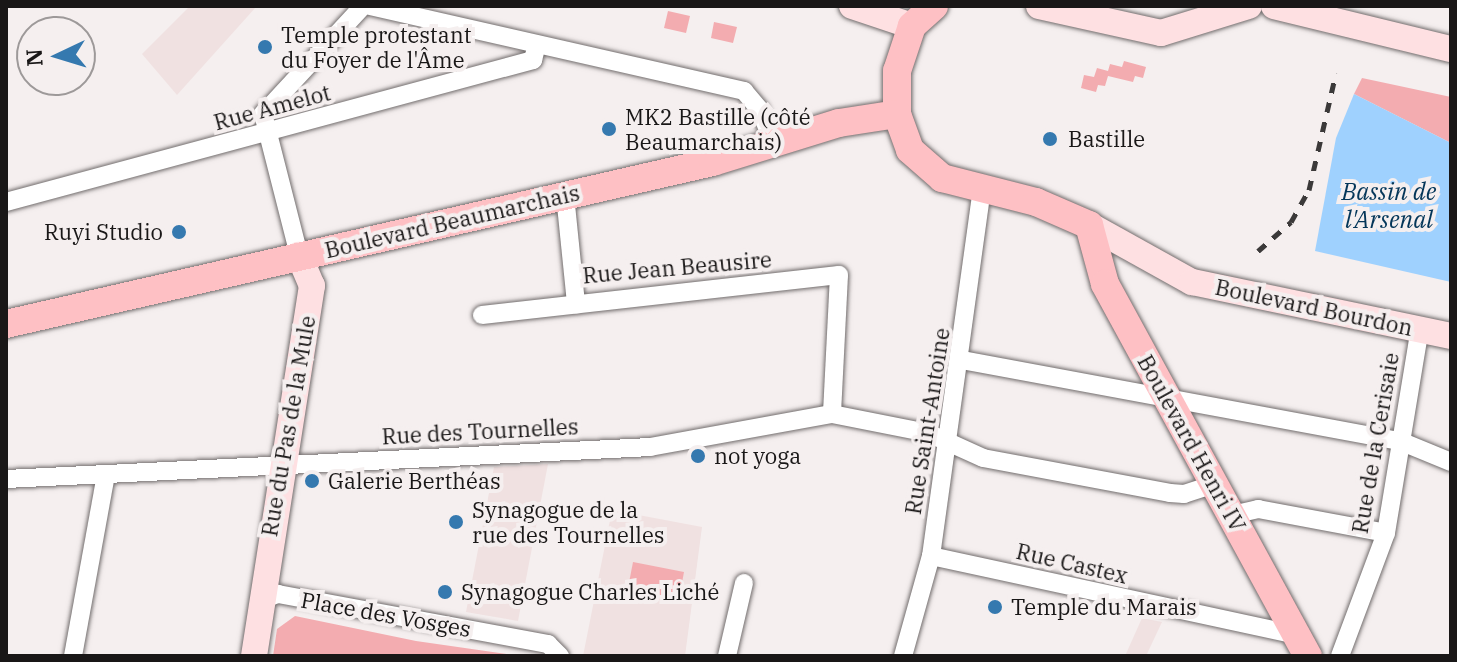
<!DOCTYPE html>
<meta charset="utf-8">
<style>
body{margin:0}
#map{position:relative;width:1457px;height:662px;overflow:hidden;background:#f5efef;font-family:"IBM Plex Serif",serif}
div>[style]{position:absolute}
.built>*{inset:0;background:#f0e1e1}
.green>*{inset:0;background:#f3acb0}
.water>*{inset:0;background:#9fd1fe}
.roads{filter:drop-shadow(0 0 2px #726d6d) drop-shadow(0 0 2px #726d6d)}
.street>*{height:18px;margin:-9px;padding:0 9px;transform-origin:9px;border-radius:9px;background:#fff}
.secondary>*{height:26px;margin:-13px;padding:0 13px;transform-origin:13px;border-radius:13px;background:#fee0e2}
.primary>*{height:28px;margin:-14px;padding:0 14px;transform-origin:14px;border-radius:14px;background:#fec0c4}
.rail>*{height:5px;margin-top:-2.5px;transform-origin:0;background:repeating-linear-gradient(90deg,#3b3939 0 10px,transparent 0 20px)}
.dots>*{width:22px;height:22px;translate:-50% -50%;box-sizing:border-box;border:4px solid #f5efef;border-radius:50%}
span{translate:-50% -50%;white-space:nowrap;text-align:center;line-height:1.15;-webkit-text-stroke:8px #f5efef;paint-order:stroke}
.poi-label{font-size:22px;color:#191717}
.left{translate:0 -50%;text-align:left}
.right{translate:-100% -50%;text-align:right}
.street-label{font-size:22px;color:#191717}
.water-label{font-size:24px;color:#043659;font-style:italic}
.frame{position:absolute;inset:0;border:8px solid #191717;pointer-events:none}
.north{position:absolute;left:16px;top:16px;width:80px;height:80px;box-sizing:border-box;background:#f5efef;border:2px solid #9d9999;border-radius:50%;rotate:266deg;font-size:22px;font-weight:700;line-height:32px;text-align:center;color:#191717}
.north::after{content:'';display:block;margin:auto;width:28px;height:36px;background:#3579af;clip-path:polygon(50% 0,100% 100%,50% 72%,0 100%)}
</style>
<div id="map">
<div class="built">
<div style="clip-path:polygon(190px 6px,257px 6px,177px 95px,142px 54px)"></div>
<div style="clip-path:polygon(548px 464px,518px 621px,466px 612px,494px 467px)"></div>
<div style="clip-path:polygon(612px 510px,702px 527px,685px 656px,583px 656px)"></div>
<div style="clip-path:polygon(1142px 618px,1162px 622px,1146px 656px,1125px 656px)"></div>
</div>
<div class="green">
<div style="clip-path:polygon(668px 11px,690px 16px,686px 33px,664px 28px)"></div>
<div style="clip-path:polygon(714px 22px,737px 27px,733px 43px,711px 38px)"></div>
<div style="clip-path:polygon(1124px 61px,1146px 67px,1143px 78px,1135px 76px,1133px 82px,1108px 76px,1105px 86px,1098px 85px,1096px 92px,1081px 88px,1084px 75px,1094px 77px,1097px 68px,1108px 71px,1110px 64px,1122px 67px)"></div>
<div style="clip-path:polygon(1362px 78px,1451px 97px,1451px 143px,1354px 94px)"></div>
<div style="clip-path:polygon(633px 562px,684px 572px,678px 604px,627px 593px)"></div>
<div style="clip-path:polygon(295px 616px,416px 641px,520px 656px,273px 656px,277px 629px)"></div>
</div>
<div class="water">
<div style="clip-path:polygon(1354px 94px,1451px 143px,1451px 282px,1315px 251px,1336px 138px)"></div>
</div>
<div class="roads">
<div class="street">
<div style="left:370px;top:6px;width:384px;rotate:12.8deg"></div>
<div style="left:744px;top:91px;width:25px;rotate:50deg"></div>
<div style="left:760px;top:110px;width:35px;rotate:68deg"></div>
<div style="left:565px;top:195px;width:110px;rotate:84.2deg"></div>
<div style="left:6px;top:202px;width:546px;rotate:-15.08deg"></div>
<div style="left:533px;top:60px;width:16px;rotate:-76deg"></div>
<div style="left:299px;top:255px;width:146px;rotate:-104.3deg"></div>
<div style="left:263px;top:114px;width:147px;rotate:-47.2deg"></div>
<div style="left:482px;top:315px;width:359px;rotate:-6.4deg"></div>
<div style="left:839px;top:275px;width:139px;rotate:92.9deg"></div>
<div style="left:962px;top:360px;width:445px;rotate:10.5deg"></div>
<div style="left:1400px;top:441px;width:55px;rotate:22.4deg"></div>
<div style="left:6px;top:479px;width:645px;rotate:-2.84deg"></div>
<div style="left:650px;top:447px;width:185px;rotate:-10.3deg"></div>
<div style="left:832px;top:414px;width:98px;rotate:11.2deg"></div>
<div style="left:928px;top:433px;width:60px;rotate:24.4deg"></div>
<div style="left:983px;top:458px;width:190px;rotate:10.6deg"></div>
<div style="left:1170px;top:493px;width:14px;rotate:4deg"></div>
<div style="left:1184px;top:494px;width:33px;rotate:-18deg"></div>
<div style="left:1232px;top:515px;width:27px;rotate:-13deg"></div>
<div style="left:1258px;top:509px;width:130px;rotate:10.6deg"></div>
<div style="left:931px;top:556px;width:374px;rotate:12.2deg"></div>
<div style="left:264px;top:599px;width:15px;rotate:-20deg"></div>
<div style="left:278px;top:594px;width:275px;rotate:10.5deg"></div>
<div style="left:548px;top:644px;width:17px;rotate:45deg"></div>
<div style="left:73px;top:656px;width:184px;rotate:-79.7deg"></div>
<div style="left:727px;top:656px;width:75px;rotate:-76.9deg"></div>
<div style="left:903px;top:656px;width:104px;rotate:-74.4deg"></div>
<div style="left:931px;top:556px;width:370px;rotate:-82.1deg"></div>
<div style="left:1340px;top:656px;width:131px;rotate:-69.5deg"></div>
<div style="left:1386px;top:533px;width:208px;rotate:-80.6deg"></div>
</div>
<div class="secondary">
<div style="left:852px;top:6px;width:63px;rotate:18.4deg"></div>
<div style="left:1039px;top:6px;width:125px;rotate:12.5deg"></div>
<div style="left:1161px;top:33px;width:92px;rotate:-17.1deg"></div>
<div style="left:1274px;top:6px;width:182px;rotate:13.7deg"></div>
<div style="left:1089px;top:225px;width:118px;rotate:29deg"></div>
<div style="left:1192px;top:282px;width:265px;rotate:11.8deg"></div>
<div style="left:254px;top:656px;width:375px;rotate:-81.1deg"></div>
<div style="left:312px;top:286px;width:34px;rotate:-113deg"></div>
</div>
<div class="primary">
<div style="left:934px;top:6px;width:30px;rotate:138deg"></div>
<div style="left:912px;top:26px;width:47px;rotate:108.4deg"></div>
<div style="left:897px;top:71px;width:43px;rotate:90deg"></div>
<div style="left:897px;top:114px;width:38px;rotate:70deg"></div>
<div style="left:910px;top:150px;width:43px;rotate:41.2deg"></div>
<div style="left:942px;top:178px;width:97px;rotate:14.3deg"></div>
<div style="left:1036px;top:202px;width:58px;rotate:23.5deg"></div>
<div style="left:1089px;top:225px;width:61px;rotate:74.8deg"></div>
<div style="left:1105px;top:284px;width:424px;rotate:61.4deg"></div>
<div style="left:6px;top:324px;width:725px;rotate:-12.91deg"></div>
<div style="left:713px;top:162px;width:132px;rotate:-17.2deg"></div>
<div style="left:839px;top:123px;width:59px;rotate:-8.8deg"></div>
</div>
</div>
<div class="rail">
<div style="left:1258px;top:251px;width:44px;rotate:-41.3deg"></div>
<div style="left:1291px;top:222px;width:37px;rotate:-61deg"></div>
<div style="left:1309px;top:190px;width:120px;rotate:-77deg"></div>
</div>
<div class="dots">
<div style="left:265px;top:47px;background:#3579af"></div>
<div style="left:609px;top:129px;background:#3579af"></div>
<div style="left:1050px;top:139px;background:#3579af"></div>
<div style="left:179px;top:232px;background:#3579af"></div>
<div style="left:698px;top:456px;background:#3579af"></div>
<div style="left:312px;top:481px;background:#3579af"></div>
<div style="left:456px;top:522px;background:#3579af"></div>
<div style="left:445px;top:592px;background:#3579af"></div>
<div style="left:995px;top:607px;background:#3579af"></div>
</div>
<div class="poi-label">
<span class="left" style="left:281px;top:47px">Temple protestant<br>du Foyer de l'Âme</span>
<span class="left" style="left:625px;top:129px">MK2 Bastille (côté<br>Beaumarchais)</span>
<span class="left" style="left:1068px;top:139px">Bastille</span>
<span class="right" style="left:163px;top:232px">Ruyi Studio</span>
<span class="left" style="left:714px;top:456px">not yoga</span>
<span class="left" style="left:328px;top:481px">Galerie Berthéas</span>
<span class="left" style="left:472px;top:522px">Synagogue de la<br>rue des Tournelles</span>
<span class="left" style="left:461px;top:592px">Synagogue Charles Liché</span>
<span class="left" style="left:1011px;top:607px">Temple du Marais</span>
</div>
<div class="street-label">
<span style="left:272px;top:107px;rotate:-15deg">Rue Amelot</span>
<span style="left:452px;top:221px;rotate:-13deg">Boulevard Beaumarchais</span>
<span style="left:677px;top:267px;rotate:-5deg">Rue Jean Beausire</span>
<span style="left:1314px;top:307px;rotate:12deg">Boulevard Bourdon</span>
<span style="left:927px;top:421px;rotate:-81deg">Rue Saint-Antoine</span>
<span style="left:288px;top:426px;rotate:-80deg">Rue du Pas de la Mule</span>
<span style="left:480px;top:431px;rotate:-3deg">Rue des Tournelles</span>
<span style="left:1192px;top:443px;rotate:61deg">Boulevard Henri IV</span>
<span style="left:1375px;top:443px;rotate:-80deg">Rue de la Cerisaie</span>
<span style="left:1072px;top:563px;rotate:13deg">Rue Castex</span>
<span style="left:386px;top:614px;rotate:10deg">Place des Vosges</span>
</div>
<div class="water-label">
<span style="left:1389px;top:206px">Bassin de<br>l'Arsenal</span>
</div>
<div class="frame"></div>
<div class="north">N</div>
</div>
